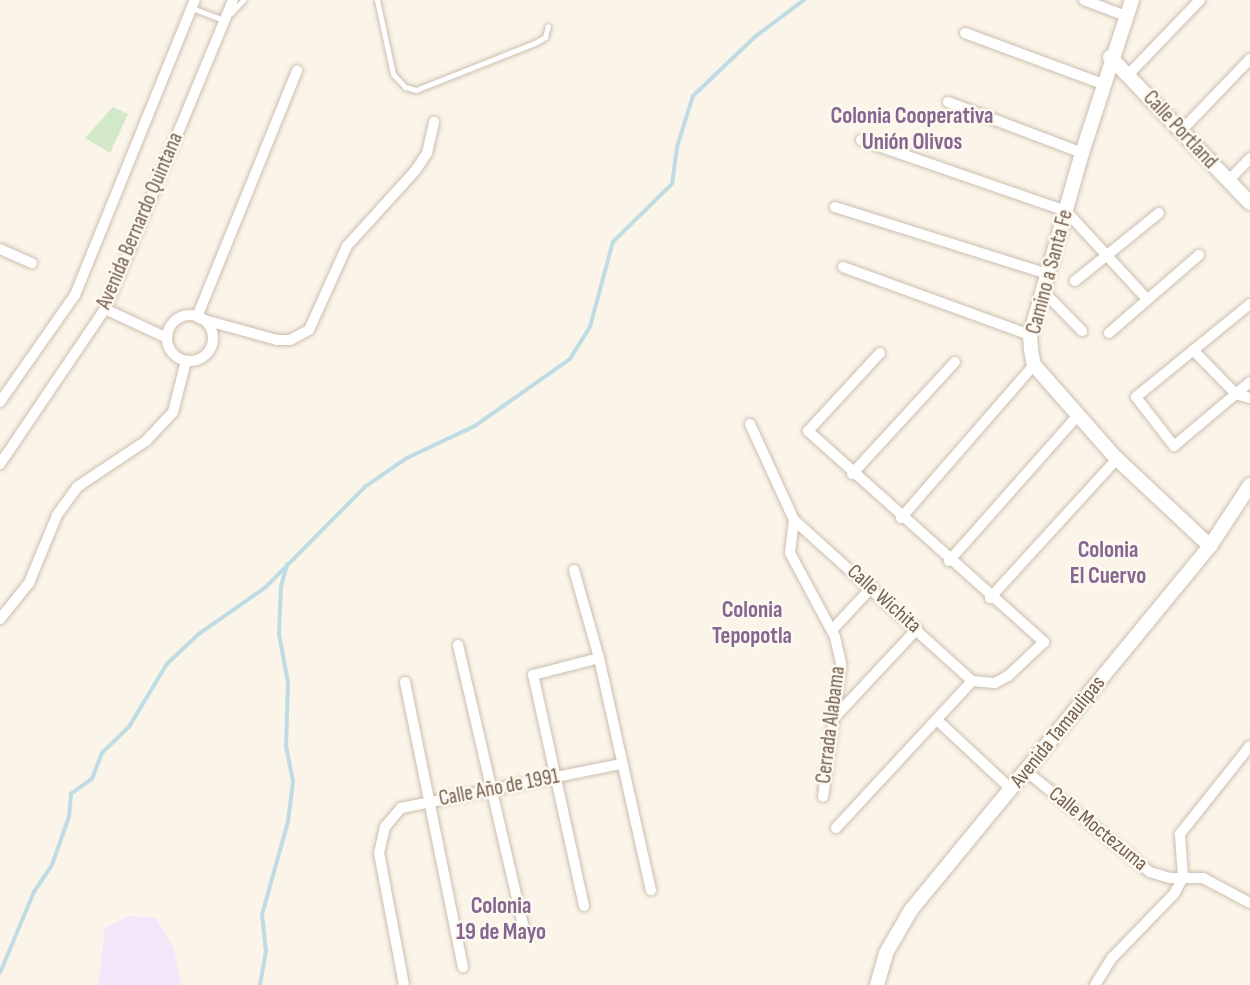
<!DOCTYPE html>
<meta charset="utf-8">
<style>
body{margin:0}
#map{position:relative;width:1250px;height:985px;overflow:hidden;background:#fbf5e9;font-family:"Sofia Sans Condensed",sans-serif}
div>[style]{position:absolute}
.education>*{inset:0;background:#f2e6f8}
.green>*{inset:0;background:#d3e8c8}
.stream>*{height:3.5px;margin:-1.75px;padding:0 1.75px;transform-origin:1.75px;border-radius:1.75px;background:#bfdce4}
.roads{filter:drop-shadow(0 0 2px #cdbeb0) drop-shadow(0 0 2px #cdbeb0)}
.lane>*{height:5px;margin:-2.5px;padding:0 2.5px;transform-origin:2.5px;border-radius:2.5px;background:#fff}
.street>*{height:10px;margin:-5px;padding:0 5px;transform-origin:5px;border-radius:5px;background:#fff}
.street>.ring{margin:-5px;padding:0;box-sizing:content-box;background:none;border:10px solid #fff;border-radius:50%}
.secondary>*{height:14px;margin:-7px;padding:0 7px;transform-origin:7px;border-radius:7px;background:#fff}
span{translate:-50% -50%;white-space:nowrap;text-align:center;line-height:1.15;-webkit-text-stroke:5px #fef9f0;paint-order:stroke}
.street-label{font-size:21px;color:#745e4e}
.neighbourhood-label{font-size:23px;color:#856690;font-weight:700}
</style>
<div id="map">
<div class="education">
<div style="clip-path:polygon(129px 916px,156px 918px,174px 948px,181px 985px,98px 985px,105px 928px)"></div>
</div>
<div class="green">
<div style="clip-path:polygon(113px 107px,128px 114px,110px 153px,85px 138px)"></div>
</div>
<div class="stream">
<div style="left:0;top:973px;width:88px;rotate:-67.2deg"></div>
<div style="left:34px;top:892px;width:32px;rotate:-56deg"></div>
<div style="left:52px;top:865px;width:51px;rotate:-70.5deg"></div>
<div style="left:69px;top:817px;width:23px;rotate:-85deg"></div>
<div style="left:71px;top:794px;width:26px;rotate:-36deg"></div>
<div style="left:92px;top:779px;width:28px;rotate:-69deg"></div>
<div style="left:102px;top:753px;width:37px;rotate:-44deg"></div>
<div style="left:129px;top:727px;width:74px;rotate:-58.9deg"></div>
<div style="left:167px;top:664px;width:44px;rotate:-43.2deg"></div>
<div style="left:199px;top:634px;width:82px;rotate:-35deg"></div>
<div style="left:266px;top:587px;width:141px;rotate:-45.3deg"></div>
<div style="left:365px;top:487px;width:51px;rotate:-34.6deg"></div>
<div style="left:407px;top:458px;width:75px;rotate:-25.2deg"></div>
<div style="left:475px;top:426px;width:116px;rotate:-35.2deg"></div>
<div style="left:570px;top:359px;width:38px;rotate:-58deg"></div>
<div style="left:590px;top:327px;width:88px;rotate:-74.9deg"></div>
<div style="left:613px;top:242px;width:83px;rotate:-44.5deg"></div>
<div style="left:672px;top:184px;width:37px;rotate:-82deg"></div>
<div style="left:677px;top:147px;width:53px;rotate:-72.6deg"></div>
<div style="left:693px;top:96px;width:86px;rotate:-43.6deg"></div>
<div style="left:755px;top:37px;width:61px;rotate:-37.1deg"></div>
<div style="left:260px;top:985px;width:34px;rotate:-80deg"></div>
<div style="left:266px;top:952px;width:37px;rotate:-96deg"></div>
<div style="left:262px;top:915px;width:97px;rotate:-74.4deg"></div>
<div style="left:288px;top:822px;width:40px;rotate:-82.9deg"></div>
<div style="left:293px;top:782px;width:36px;rotate:-101deg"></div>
<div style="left:286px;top:747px;width:64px;rotate:-88.2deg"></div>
<div style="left:288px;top:683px;width:50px;rotate:-100.4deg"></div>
<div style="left:279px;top:634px;width:47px;rotate:-87.6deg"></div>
<div style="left:281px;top:587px;width:23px;rotate:-75deg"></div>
</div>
<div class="roads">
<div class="lane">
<div style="left:377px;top:0;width:76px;rotate:77.8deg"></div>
<div style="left:393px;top:74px;width:18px;rotate:47deg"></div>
<div style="left:405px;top:87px;width:11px;rotate:15deg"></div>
<div style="left:416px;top:90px;width:128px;rotate:-21.6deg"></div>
<div style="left:535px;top:43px;width:12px;rotate:-31deg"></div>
<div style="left:545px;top:37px;width:11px;rotate:-75deg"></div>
<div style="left:192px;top:8px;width:34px;rotate:21deg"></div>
<div style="left:231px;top:13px;width:18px;rotate:-47deg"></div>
</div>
<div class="street">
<div style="left:1084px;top:0;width:45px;rotate:20.9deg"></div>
<div style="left:965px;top:33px;width:147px;rotate:20.3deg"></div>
<div style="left:1128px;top:75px;width:104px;rotate:-46.2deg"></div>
<div style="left:948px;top:102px;width:143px;rotate:20.8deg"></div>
<div style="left:1181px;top:131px;width:100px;rotate:-46.2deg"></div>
<div style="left:861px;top:140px;width:217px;rotate:19.1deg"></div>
<div style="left:1066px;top:211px;width:120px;rotate:47.4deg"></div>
<div style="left:1228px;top:181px;width:32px;rotate:-46deg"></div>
<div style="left:835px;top:207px;width:223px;rotate:17.5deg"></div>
<div style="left:0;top:249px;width:35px;rotate:24deg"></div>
<div style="left:843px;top:267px;width:199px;rotate:20deg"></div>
<div style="left:1075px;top:281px;width:108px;rotate:-39deg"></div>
<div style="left:1043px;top:291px;width:56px;rotate:45.7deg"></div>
<div style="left:1250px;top:304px;width:147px;rotate:140.8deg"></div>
<div style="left:1136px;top:397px;width:62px;rotate:52.2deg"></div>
<div style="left:1174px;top:446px;width:99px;rotate:-40.1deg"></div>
<div style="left:105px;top:309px;width:68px;rotate:25.1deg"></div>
<div class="ring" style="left:167px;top:315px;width:36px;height:36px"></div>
<div style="left:197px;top:317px;width:266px;rotate:-67.9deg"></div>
<div style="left:201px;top:319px;width:79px;rotate:15.4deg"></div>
<div style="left:277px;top:340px;width:13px"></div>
<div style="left:290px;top:340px;width:21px;rotate:-28deg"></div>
<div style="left:309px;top:330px;width:92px;rotate:-65.7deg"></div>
<div style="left:347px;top:246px;width:101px;rotate:-47.8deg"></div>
<div style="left:415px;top:171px;width:22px;rotate:-56deg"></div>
<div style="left:427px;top:153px;width:32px;rotate:-77deg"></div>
<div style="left:1109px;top:333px;width:119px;rotate:-40.9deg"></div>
<div style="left:1193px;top:350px;width:62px;rotate:45.7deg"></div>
<div style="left:1236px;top:394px;width:15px;rotate:16deg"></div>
<div style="left:880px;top:353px;width:106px;rotate:132.7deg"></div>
<div style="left:808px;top:431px;width:317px;rotate:41.8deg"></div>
<div style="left:1044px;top:642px;width:50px;rotate:136.6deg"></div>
<div style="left:1008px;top:676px;width:15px;rotate:152deg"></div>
<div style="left:995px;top:683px;width:23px;rotate:-175deg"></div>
<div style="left:0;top:402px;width:131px;rotate:-55deg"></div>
<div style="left:75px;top:295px;width:318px;rotate:-67.9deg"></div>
<div style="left:750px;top:424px;width:106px;rotate:65.4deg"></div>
<div style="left:794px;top:520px;width:240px;rotate:42.1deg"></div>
<div style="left:0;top:464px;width:187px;rotate:-55.9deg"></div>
<div style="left:105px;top:309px;width:334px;rotate:-67.5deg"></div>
<div style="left:852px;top:474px;width:152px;rotate:-47.4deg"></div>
<div style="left:901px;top:518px;width:203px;rotate:-49deg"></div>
<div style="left:794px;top:520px;width:33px;rotate:97deg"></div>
<div style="left:790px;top:553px;width:95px;rotate:61.8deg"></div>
<div style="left:835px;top:637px;width:28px;rotate:77deg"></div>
<div style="left:841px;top:664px;width:134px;rotate:97.7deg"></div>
<div style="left:949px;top:561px;width:195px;rotate:-48.5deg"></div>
<div style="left:574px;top:570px;width:91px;rotate:74.1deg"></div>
<div style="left:599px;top:658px;width:238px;rotate:77.4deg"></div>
<div style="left:990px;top:598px;width:188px;rotate:-47.6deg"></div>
<div style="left:0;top:619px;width:46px;rotate:-51.1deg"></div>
<div style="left:29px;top:583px;width:74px;rotate:-67.6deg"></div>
<div style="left:57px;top:515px;width:34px;rotate:-54deg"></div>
<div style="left:77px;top:487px;width:83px;rotate:-33.7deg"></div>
<div style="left:146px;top:441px;width:40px;rotate:-47deg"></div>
<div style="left:173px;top:412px;width:53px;rotate:-75.7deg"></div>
<div style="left:832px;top:630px;width:59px;rotate:-47.1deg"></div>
<div style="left:458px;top:645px;width:295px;rotate:76.9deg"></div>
<div style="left:405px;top:682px;width:291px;rotate:78.5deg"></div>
<div style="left:834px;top:718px;width:122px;rotate:-47deg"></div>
<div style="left:937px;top:720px;width:101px;rotate:43deg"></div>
<div style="left:1026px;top:771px;width:160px;rotate:39.2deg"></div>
<div style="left:1150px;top:872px;width:21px;rotate:17deg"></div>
<div style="left:1170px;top:878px;width:33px"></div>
<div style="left:1203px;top:878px;width:53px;rotate:28deg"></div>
<div style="left:836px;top:828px;width:200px;rotate:-47.2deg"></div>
<div style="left:584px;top:906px;width:237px;rotate:-102.4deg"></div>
<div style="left:533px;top:675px;width:68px;rotate:-14.4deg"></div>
<div style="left:404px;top:985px;width:134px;rotate:-100.7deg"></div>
<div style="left:379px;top:853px;width:27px;rotate:-77deg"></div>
<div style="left:385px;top:827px;width:25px;rotate:-50deg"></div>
<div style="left:401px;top:808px;width:225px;rotate:-11.3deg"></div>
<div style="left:1095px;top:985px;width:32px;rotate:-58deg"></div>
<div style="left:1112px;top:958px;width:89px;rotate:-45.9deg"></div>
<div style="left:1174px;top:894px;width:18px;rotate:-61deg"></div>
<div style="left:1183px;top:878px;width:44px;rotate:-93.9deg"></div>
<div style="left:1180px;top:834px;width:112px;rotate:-51.5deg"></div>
</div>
<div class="secondary">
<div style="left:1132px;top:0;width:161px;rotate:108.1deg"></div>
<div style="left:1082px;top:153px;width:189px;rotate:105.9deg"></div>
<div style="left:1030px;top:335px;width:15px;rotate:86deg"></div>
<div style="left:1031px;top:350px;width:15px;rotate:79deg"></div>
<div style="left:1034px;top:365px;width:125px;rotate:48.6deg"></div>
<div style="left:1117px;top:459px;width:127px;rotate:43.1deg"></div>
<div style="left:1110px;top:57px;width:202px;rotate:46.2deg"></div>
<div style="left:877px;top:985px;width:33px;rotate:-74deg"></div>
<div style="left:886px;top:953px;width:50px;rotate:-59.8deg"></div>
<div style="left:911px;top:910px;width:471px;rotate:-50.6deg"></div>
<div style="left:1210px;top:546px;width:73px;rotate:-56.7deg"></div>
</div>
</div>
<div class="street-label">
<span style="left:1180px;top:130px;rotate:47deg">Calle Portland</span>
<span style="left:140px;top:221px;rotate:-67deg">Avenida Bernardo Quintana</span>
<span style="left:1050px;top:272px;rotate:-75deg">Camino a Santa Fe</span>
<span style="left:884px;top:599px;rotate:42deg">Calle Wichita</span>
<span style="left:831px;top:725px;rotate:-83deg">Cerrada Alabama</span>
<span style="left:1058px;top:732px;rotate:-51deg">Avenida Tamaulipas</span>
<span style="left:499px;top:788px;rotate:-11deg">Calle Año de 1991</span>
<span style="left:1098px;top:829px;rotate:39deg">Calle Moctezuma</span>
</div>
<div class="neighbourhood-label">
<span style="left:912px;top:129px">Colonia Cooperativa<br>Unión Olivos</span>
<span style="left:1108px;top:563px">Colonia<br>El Cuervo</span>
<span style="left:752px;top:623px">Colonia<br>Tepopotla</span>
<span style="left:501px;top:919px">Colonia<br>19 de Mayo</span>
</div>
</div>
